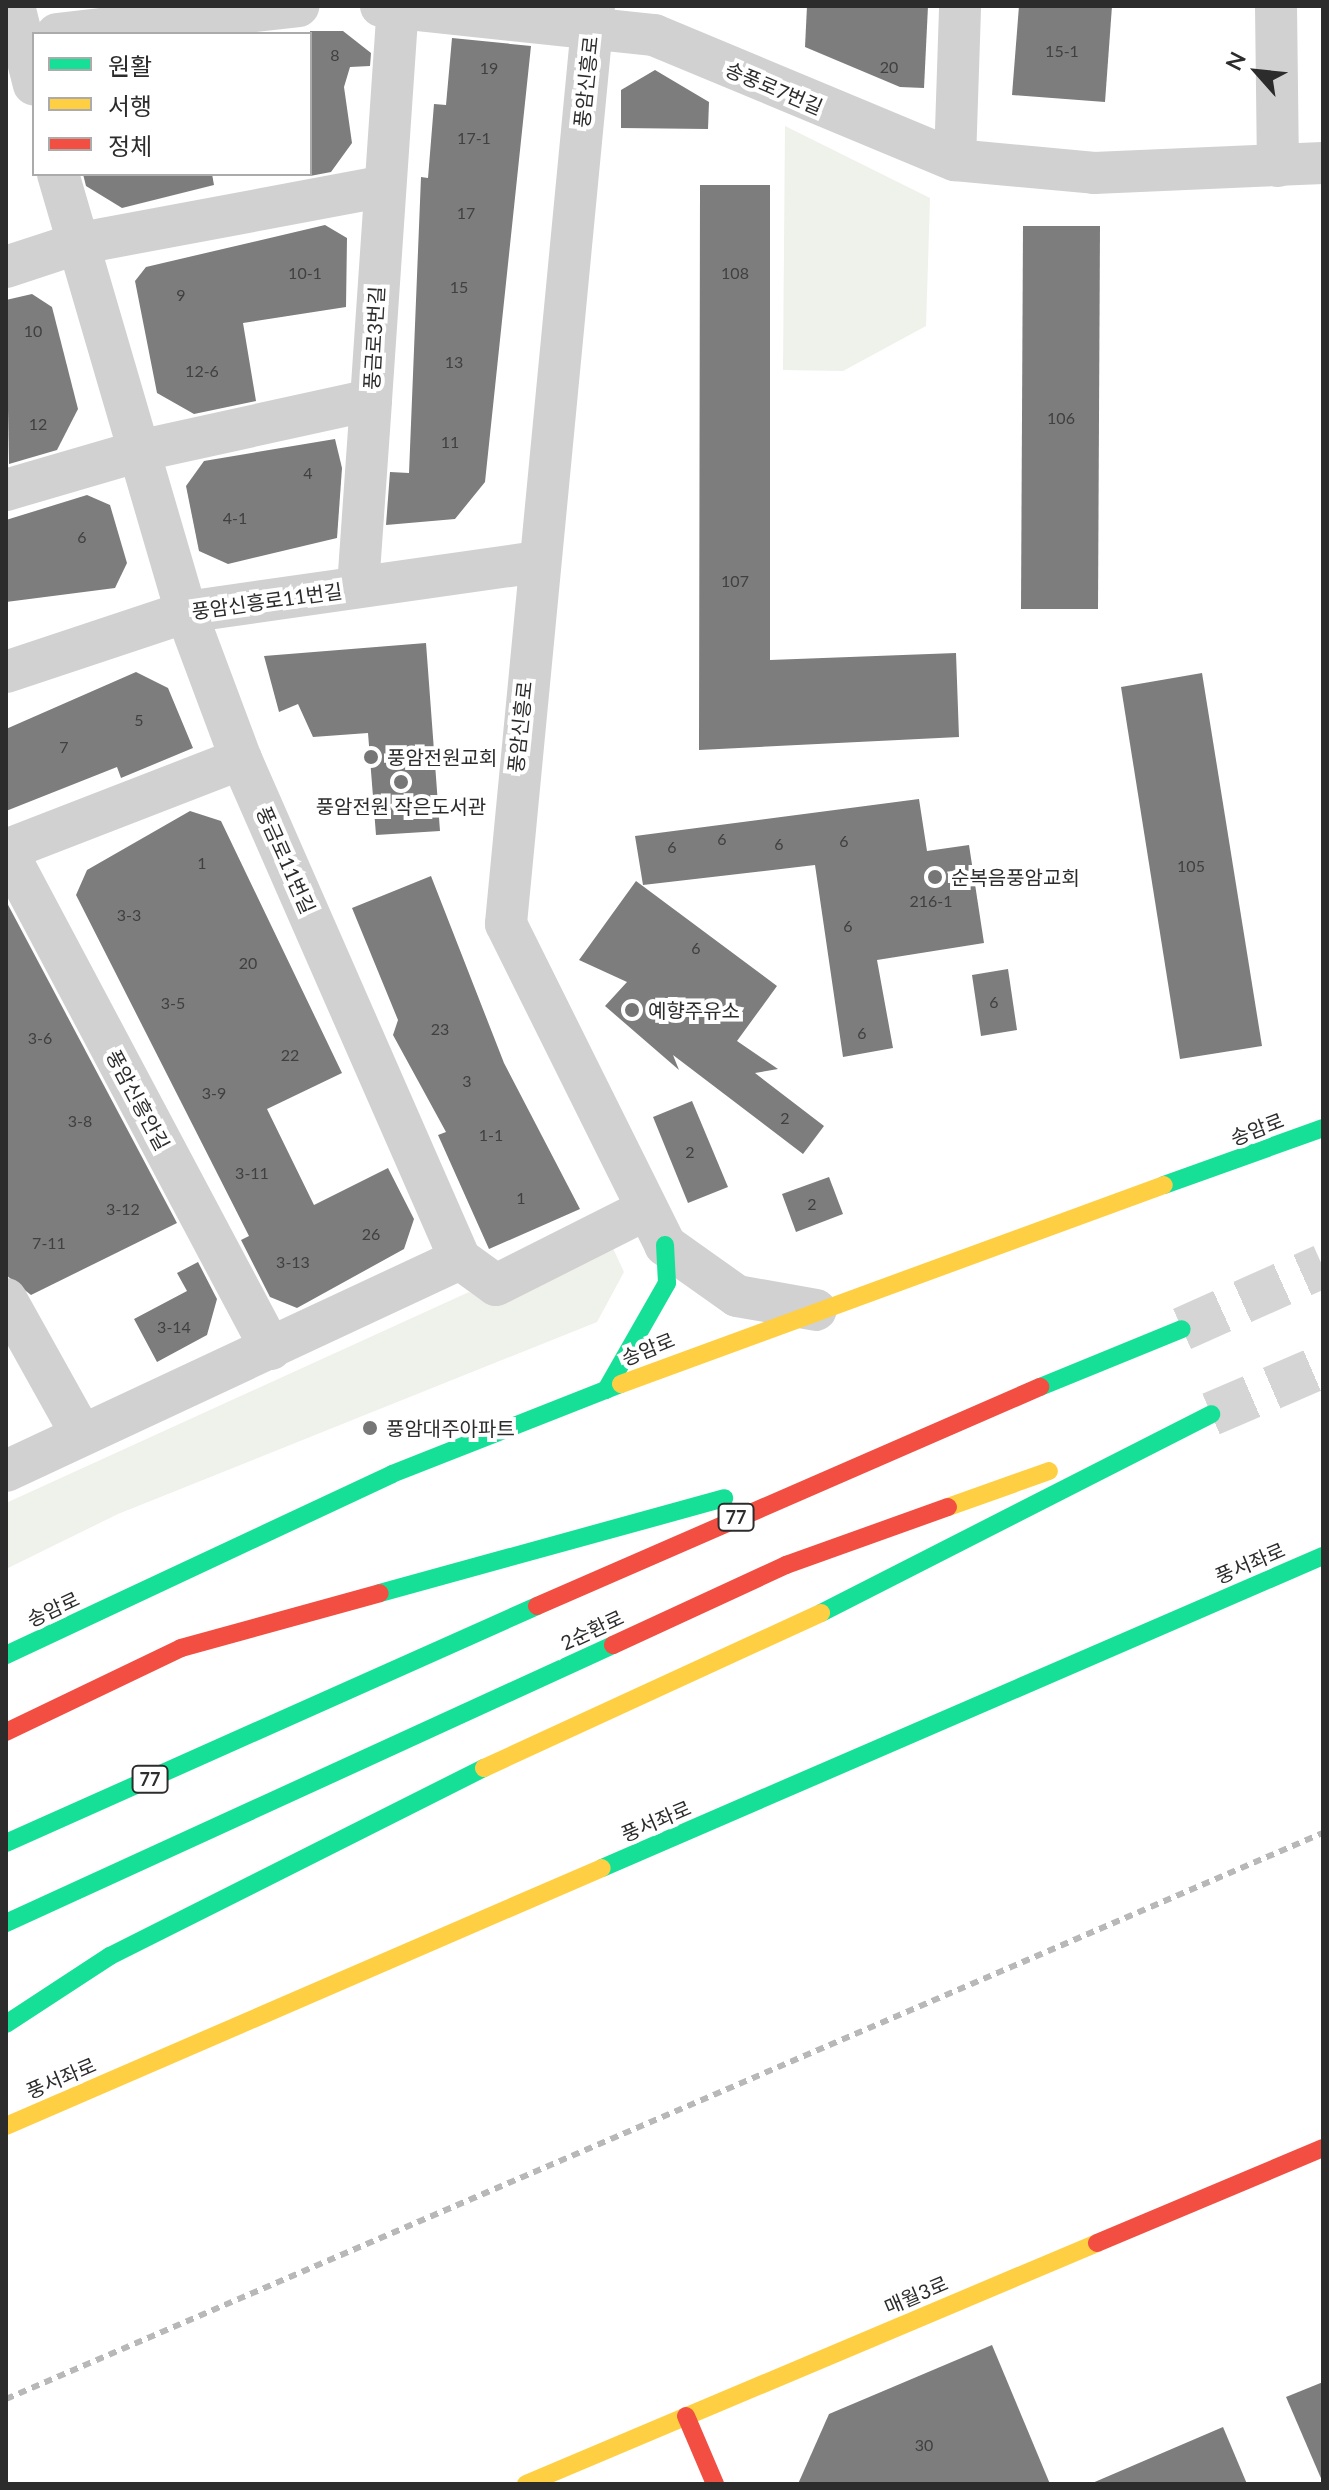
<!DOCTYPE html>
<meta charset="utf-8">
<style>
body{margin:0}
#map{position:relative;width:1329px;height:2490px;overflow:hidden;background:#fff;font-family:Lato,"Noto Sans KR",sans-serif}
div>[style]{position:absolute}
.green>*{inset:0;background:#eff2eb}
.building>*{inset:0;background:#7d7d7d}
.highway-tunnel>*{height:44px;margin-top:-22px;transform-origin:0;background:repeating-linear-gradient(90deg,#d5d5d5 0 44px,transparent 0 66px)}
.street>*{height:42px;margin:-21px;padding:0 21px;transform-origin:21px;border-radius:21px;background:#d1d1d1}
.fast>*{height:18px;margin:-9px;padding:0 9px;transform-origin:9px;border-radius:9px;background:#16e098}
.slow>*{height:18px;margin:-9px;padding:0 9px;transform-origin:9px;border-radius:9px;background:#ffcf43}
.jam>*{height:18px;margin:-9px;padding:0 9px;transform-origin:9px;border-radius:9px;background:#f24e42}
.rail>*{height:6px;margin-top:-3px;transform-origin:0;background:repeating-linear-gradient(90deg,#b8b8b8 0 8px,transparent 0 14px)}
.dots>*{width:22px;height:22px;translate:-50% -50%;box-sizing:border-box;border:4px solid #fff;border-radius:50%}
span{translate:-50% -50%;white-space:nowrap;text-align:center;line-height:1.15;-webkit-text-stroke:8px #fff;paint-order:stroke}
.number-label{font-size:16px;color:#404040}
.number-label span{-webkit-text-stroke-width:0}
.shield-label span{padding:2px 6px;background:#fff;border:2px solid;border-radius:6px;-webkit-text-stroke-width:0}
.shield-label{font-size:18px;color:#2c2c2c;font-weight:700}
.street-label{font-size:20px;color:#2c2c2c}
.poi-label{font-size:20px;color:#2c2c2c}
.left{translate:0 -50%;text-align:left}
.frame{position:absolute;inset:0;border:8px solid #2c2c2c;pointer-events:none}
.legend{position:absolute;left:32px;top:32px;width:280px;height:144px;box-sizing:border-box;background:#fff;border:2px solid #ababab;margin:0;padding:10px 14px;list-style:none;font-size:24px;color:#2c2c2c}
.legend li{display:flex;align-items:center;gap:16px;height:40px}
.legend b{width:40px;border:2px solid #ababab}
.north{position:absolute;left:1217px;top:32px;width:80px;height:80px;-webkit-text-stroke:6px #fff;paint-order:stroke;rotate:297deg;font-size:22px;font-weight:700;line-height:32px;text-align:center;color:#2c2c2c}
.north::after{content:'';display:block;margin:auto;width:28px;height:36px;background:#2c2c2c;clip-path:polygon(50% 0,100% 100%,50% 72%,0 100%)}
</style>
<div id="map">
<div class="green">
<div style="clip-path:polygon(785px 126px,930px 198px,926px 326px,843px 371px,783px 370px)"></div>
<div style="clip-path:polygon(611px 1244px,624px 1272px,597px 1322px,118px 1514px,6px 1569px,6px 1503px,469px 1292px,498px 1304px)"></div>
</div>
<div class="building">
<div style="clip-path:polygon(807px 6px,928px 6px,924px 88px,900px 87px,805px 47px)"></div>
<div style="clip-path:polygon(1019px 6px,1112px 6px,1105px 102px,1012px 95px)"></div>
<div style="clip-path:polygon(310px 31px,343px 31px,371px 53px,370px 66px,350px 67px,344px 87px,352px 143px,331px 172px,310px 176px)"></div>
<div style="clip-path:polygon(452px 38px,531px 46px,485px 482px,455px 519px,386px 525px,390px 472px,409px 473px,421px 177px,428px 178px,434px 104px,446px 105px)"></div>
<div style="clip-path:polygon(655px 70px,709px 102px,708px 129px,621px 128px,621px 90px)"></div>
<div style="clip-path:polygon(83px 174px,212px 174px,214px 185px,122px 208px,86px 186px)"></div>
<div style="clip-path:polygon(700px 185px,770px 185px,770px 660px,956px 653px,959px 737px,699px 750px)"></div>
<div style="clip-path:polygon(325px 225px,347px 238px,346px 307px,243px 323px,256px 401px,194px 414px,157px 393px,135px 281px,146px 267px)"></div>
<div style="clip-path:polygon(1023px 226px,1100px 226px,1098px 609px,1021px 609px)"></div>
<div style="clip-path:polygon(32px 294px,52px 307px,78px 409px,57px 450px,9px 464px,6px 300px)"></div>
<div style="clip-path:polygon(335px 439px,342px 468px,337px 538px,228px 564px,199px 551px,186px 486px,204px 461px)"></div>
<div style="clip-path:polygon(87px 495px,110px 505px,127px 563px,115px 588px,6px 602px,6px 520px)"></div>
<div style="clip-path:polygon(426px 643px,440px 831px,376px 835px,368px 733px,313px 737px,298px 704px,279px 712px,264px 656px)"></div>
<div style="clip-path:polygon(136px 672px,168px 688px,193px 748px,121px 778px,117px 767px,6px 811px,6px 729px)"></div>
<div style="clip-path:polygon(1202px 673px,1262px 1046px,1180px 1059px,1121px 687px)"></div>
<div style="clip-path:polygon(919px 799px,927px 851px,969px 845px,984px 943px,877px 960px,893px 1048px,843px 1057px,815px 865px,643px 885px,635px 836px)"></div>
<div style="clip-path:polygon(190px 811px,221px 821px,342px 1073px,267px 1109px,314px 1205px,388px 1168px,414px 1219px,404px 1249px,297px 1308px,270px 1297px,241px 1240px,249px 1236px,76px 895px,87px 870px)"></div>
<div style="clip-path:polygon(431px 876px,504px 1063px,580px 1209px,489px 1249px,438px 1135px,446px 1132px,393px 1035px,398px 1020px,352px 908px)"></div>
<div style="clip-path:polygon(636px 881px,777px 986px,737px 1041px,778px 1069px,755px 1073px,824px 1126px,803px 1154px,673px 1055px,679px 1070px,605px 1006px,627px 982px,579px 960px)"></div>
<div style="clip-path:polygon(6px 901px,177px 1223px,31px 1295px,6px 1275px)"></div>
<div style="clip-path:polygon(1008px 969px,1017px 1030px,981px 1036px,972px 975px)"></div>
<div style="clip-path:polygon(692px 1101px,728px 1187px,688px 1203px,653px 1117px)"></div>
<div style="clip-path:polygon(829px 1177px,843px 1214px,796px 1232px,782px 1194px)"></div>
<div style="clip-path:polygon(198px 1262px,217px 1299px,207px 1335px,157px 1362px,134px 1319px,187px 1291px,177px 1273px)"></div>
<div style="clip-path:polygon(992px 2345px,1050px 2484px,798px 2484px,829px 2414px)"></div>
<div style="clip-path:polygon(1323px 2382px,1323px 2483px,1286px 2397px)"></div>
<div style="clip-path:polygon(1223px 2427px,1247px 2484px,1090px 2484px)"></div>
</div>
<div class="highway-tunnel">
<div style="left:1182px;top:1329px;width:154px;rotate:-24.1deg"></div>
<div style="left:1211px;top:1414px;width:122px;rotate:-23.2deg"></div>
</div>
<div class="street">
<div style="left:14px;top:6px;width:81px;rotate:75.8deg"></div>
<div style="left:381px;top:6px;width:275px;rotate:6.1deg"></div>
<div style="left:654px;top:35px;width:326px;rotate:22.6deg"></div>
<div style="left:955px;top:160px;width:140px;rotate:5.3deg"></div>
<div style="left:1094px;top:173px;width:229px;rotate:-2.5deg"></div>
<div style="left:594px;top:6px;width:922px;rotate:95.48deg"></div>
<div style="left:506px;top:924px;width:358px;rotate:63.6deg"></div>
<div style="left:665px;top:1245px;width:88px;rotate:35.3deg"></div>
<div style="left:737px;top:1296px;width:80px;rotate:10deg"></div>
<div style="left:1276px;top:6px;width:160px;rotate:89.3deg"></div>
<div style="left:57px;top:34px;width:243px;rotate:-6.6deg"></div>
<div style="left:955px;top:160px;width:154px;rotate:-88.1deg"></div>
<div style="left:58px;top:174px;width:456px;rotate:73.7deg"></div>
<div style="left:186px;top:612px;width:157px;rotate:69.5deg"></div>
<div style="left:241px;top:759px;width:546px;rotate:66.35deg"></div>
<div style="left:6px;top:267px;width:74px;rotate:-18.2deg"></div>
<div style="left:76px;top:244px;width:310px;rotate:-10.6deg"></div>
<div style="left:6px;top:490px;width:143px;rotate:-16.3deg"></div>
<div style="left:143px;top:450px;width:233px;rotate:-12.4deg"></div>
<div style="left:371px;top:400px;width:395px;rotate:-86.1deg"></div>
<div style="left:358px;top:587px;width:187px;rotate:-86deg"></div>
<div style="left:6px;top:672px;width:190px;rotate:-18.4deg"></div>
<div style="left:186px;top:612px;width:354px;rotate:-8.1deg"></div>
<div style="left:6px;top:850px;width:565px;rotate:62.03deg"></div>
<div style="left:6px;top:850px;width:252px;rotate:-21.2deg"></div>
<div style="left:460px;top:1259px;width:44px;rotate:35.8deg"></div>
<div style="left:496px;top:1285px;width:169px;rotate:-26.7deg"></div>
<div style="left:6px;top:1299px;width:154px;rotate:60.9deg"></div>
<div style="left:6px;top:1471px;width:501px;rotate:-25.03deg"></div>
</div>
<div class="fast">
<div style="left:1164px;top:1185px;width:169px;rotate:-19.7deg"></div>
<div style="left:1040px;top:1387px;width:153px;rotate:-22.2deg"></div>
<div style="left:606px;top:1390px;width:123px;rotate:-60.3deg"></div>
<div style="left:667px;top:1283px;width:38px;rotate:-93deg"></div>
<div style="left:380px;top:1593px;width:357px;rotate:-15.4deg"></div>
<div style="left:821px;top:1613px;width:438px;rotate:-27deg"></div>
<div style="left:6px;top:1655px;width:426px;rotate:-25.1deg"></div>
<div style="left:392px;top:1474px;width:246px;rotate:-21.5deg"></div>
<div style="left:6px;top:1843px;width:581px;rotate:-24.05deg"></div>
<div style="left:602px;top:1868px;width:786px;rotate:-23.4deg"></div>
<div style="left:6px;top:1923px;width:668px;rotate:-24.61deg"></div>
<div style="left:6px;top:2024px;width:124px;rotate:-33.2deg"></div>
<div style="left:110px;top:1956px;width:419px;rotate:-26.7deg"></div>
</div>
<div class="slow">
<div style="left:621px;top:1384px;width:578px;rotate:-20.13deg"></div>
<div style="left:948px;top:1507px;width:107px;rotate:-19.6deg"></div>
<div style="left:484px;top:1768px;width:371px;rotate:-24.7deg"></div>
<div style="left:6px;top:2126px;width:649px;rotate:-23.41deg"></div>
<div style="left:526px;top:2484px;width:620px;rotate:-22.88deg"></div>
</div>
<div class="jam">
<div style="left:537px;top:1606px;width:549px;rotate:-23.53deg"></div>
<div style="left:613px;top:1645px;width:191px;rotate:-24.8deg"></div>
<div style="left:786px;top:1565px;width:172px;rotate:-19.7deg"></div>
<div style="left:6px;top:1732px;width:194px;rotate:-25.6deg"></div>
<div style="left:181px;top:1648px;width:206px;rotate:-15.4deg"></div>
<div style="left:1097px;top:2243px;width:245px;rotate:-22.8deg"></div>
<div style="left:686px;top:2416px;width:74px;rotate:66.9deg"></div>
</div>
<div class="rail">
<div style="left:6px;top:2399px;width:1433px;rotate:-23.26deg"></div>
</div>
<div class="dots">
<div style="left:371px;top:757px;background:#767676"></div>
<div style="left:401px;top:782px;background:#767676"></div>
<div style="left:935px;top:877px;background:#767676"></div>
<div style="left:632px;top:1010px;background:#767676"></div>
<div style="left:370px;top:1428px;background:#767676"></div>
</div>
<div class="number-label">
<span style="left:1062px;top:51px">15-1</span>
<span style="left:335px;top:55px">8</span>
<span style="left:889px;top:67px">20</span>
<span style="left:489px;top:68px">19</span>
<span style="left:474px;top:138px">17-1</span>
<span style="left:466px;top:213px">17</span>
<span style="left:305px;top:273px">10-1</span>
<span style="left:735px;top:273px">108</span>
<span style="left:459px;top:287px">15</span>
<span style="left:181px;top:295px">9</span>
<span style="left:33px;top:331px">10</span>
<span style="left:454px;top:362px">13</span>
<span style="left:202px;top:371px">12-6</span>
<span style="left:1061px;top:418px">106</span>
<span style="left:38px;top:424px">12</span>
<span style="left:450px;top:442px">11</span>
<span style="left:308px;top:473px">4</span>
<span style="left:235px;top:518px">4-1</span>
<span style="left:82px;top:537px">6</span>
<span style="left:735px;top:581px">107</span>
<span style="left:139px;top:720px">5</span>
<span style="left:64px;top:747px">7</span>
<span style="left:722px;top:839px">6</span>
<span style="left:844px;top:841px">6</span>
<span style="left:779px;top:844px">6</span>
<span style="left:672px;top:847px">6</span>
<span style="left:202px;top:863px">1</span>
<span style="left:1191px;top:866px">105</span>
<span style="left:931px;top:901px">216-1</span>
<span style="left:129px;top:915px">3-3</span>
<span style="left:848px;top:926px">6</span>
<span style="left:696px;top:948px">6</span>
<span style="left:248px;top:963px">20</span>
<span style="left:994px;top:1002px">6</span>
<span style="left:173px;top:1003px">3-5</span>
<span style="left:440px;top:1029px">23</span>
<span style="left:862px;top:1033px">6</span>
<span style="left:40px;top:1038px">3-6</span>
<span style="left:290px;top:1055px">22</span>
<span style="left:467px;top:1081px">3</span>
<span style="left:214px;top:1093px">3-9</span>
<span style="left:785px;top:1118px">2</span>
<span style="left:80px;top:1121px">3-8</span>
<span style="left:491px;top:1135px">1-1</span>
<span style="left:690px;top:1152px">2</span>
<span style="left:252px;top:1173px">3-11</span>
<span style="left:521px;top:1198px">1</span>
<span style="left:812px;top:1204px">2</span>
<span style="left:123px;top:1209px">3-12</span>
<span style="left:371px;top:1234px">26</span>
<span style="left:49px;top:1243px">7-11</span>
<span style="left:293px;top:1262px">3-13</span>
<span style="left:174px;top:1327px">3-14</span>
<span style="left:924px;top:2445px">30</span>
</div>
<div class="shield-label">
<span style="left:736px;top:1517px">77</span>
<span style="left:150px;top:1779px">77</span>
</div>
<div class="street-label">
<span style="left:586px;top:82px;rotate:-84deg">풍암신흥로</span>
<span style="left:774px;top:88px;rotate:23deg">송풍로7번길</span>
<span style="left:374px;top:338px;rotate:-87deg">풍금로3번길</span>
<span style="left:267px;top:601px;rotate:-8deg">풍암신흥로11번길</span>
<span style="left:520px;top:727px;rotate:-84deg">풍암신흥로</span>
<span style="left:286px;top:860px;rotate:66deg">풍금로11번길</span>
<span style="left:138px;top:1100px;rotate:62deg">풍암신흥안길</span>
<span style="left:1257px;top:1129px;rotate:-21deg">송암로</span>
<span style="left:648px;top:1349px;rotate:-22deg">송암로</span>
<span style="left:1250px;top:1563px;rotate:-23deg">풍서좌로</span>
<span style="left:53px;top:1609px;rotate:-25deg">송암로</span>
<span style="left:592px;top:1630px;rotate:-25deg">2순환로</span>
<span style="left:656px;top:1821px;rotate:-23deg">풍서좌로</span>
<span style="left:61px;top:2078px;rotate:-23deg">풍서좌로</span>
<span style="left:916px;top:2295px;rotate:-23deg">매월3로</span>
</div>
<div class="poi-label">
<span class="left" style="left:387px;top:757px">풍암전원교회</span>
<span style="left:401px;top:806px">풍암전원 작은도서관</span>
<span class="left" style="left:951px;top:877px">순복음풍암교회</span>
<span class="left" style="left:648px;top:1010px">예향주유소</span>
<span class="left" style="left:386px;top:1428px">풍암대주아파트</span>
</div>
<div class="frame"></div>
<ul class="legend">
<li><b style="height:10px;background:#16e098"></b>원활</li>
<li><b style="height:10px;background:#ffcf43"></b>서행</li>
<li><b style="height:10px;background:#f24e42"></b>정체</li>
</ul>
<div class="north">N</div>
</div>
